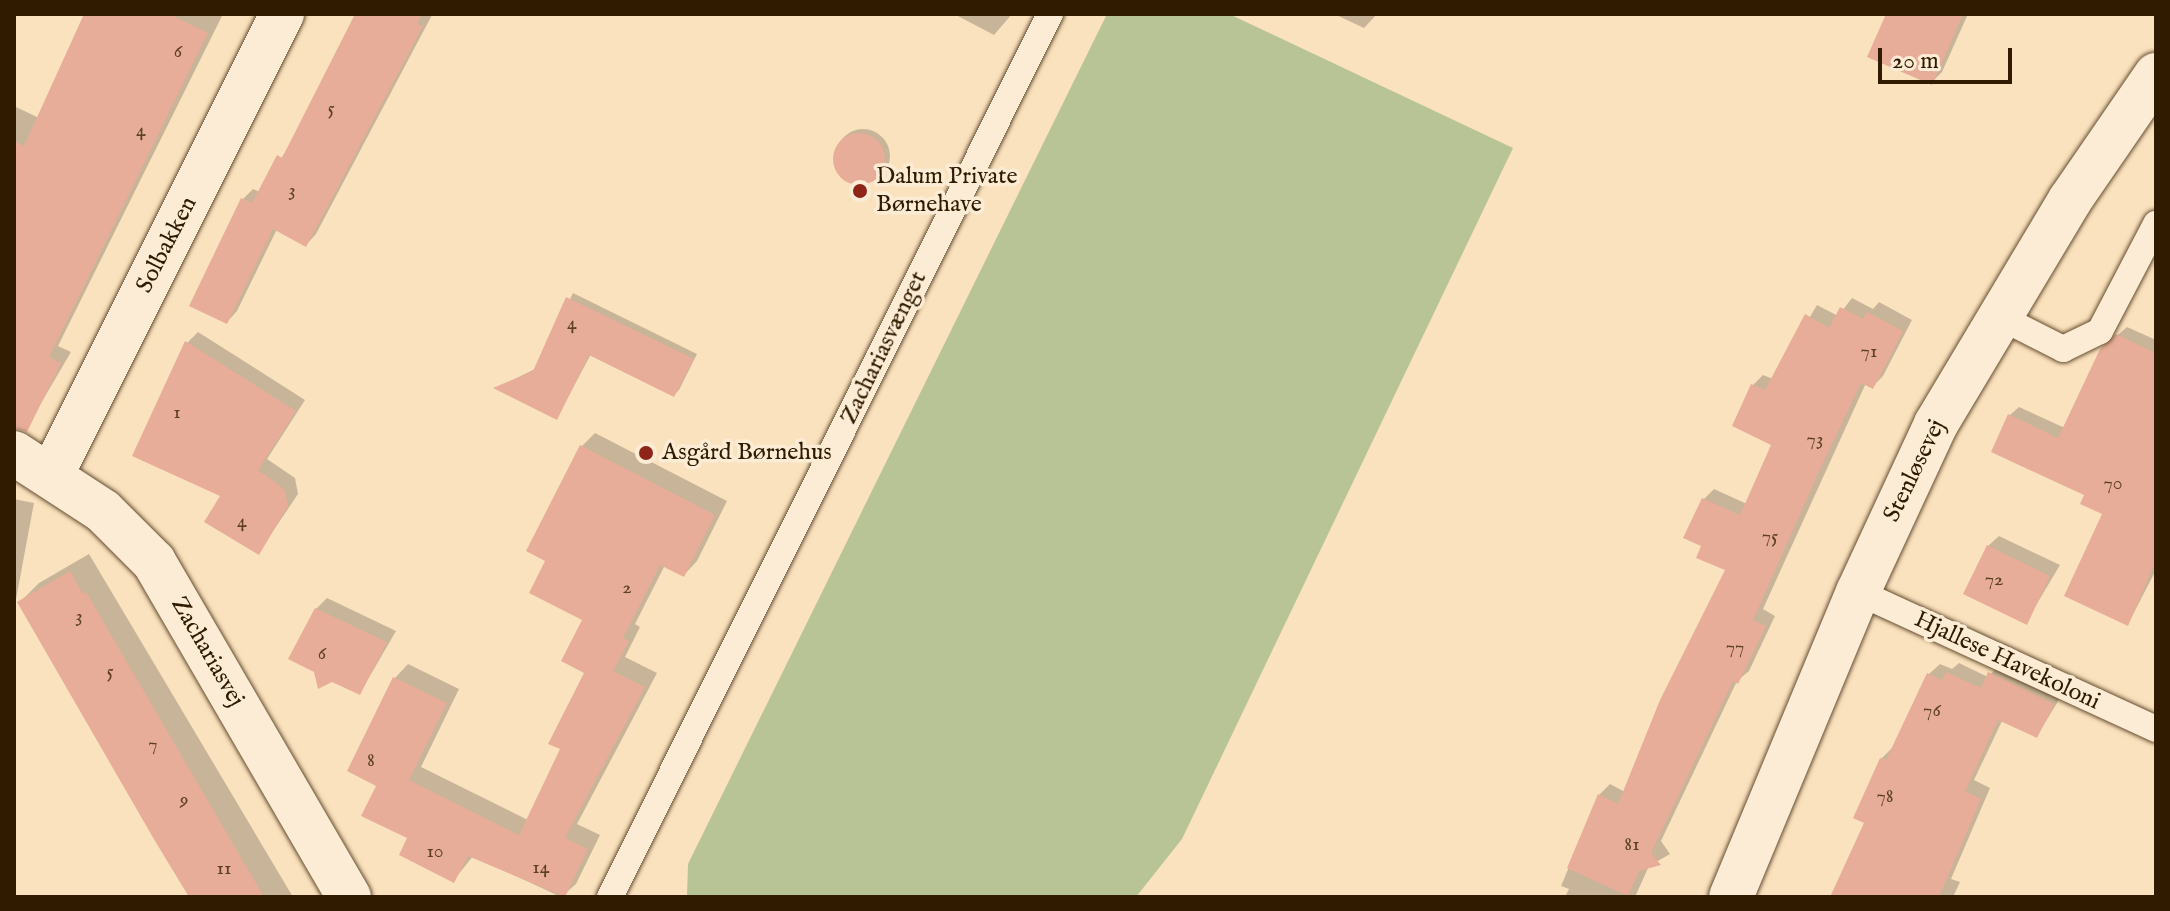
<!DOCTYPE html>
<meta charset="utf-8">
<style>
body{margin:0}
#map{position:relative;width:2170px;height:911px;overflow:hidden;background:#fbe2be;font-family:"IM FELL English",serif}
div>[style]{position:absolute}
.green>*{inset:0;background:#b8c496}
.shadow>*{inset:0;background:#0003}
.round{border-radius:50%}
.building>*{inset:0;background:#e7ad98}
.roads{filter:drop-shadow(0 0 2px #644d30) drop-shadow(0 0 2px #644d30)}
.lane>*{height:26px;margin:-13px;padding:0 13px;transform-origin:13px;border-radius:13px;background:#fcecd5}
.street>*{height:44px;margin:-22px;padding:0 22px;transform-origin:22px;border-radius:22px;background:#fcecd5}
.secondary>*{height:44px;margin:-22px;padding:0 22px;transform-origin:22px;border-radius:22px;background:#fcecd5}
.dots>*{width:22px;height:22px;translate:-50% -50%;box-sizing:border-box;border:4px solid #fcecd5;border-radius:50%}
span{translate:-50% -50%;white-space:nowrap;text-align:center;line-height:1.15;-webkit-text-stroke:7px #fcecd5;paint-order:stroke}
.number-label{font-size:20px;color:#5e4026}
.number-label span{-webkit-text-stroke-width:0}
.poi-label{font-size:24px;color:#311b00}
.left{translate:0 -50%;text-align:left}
.street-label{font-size:24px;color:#311b00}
.frame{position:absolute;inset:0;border:16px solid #311b00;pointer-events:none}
.scale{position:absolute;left:1878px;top:48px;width:134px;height:36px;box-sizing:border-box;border:4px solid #311b00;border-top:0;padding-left:10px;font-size:24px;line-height:28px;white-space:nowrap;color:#311b00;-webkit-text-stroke:6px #fcecd5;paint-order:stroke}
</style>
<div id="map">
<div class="green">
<div style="clip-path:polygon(1107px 14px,1229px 14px,1513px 148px,1182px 839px,1136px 897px,687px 897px,688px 864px)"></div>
</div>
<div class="shadow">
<div style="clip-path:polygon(87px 14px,223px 14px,58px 346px,71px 352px,34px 415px,14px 405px,14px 106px,39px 118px)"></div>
<div style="clip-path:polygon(359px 14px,432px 15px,316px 234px,306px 245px,277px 229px,237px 311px,227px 322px,192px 305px,243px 199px,253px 189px,260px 192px,289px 146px)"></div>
<div style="clip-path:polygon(954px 14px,1012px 14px,994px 35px)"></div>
<div style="clip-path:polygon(1334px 14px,1377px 14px,1364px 28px)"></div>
<div style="clip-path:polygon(1888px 14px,1968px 14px,1942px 72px,1931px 83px)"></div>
<div class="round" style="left:836px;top:129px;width:54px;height:54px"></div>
<div style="clip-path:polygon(573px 293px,697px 354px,679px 390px,674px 395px,591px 354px,557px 418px,496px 388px,537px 368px)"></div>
<div style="clip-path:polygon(1852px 298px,1873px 309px,1879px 302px,1912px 320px,1883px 376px,1872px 387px,1866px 383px,1763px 609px,1775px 616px,1749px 671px,1737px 681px,1661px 841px,1670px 854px,1649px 866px,1635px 897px,1565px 897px,1569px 889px,1561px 886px,1599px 795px,1610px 784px,1625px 792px,1727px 569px,1704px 545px,1704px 499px,1714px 489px,1747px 504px,1774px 444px,1753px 385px,1763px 375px,1773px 379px,1817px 305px,1838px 316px)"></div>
<div style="clip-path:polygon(2127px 327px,2156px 340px,2156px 570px,2128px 624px,2105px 513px,2010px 415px,2019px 407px,2065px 428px,2112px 340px)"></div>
<div style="clip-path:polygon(198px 332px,305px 400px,267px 459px,295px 478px,298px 494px,259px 552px,187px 343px)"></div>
<div style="clip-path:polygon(595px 433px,727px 501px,697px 561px,684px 575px,665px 565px,635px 624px,640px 627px,625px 657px,657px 673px,577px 824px,600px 835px,576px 884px,561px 897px,473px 856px,454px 880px,410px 837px,379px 785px,350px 770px,395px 678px,408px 664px,459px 689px,421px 767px,528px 820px,562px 748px,587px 672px,585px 620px,548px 560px,581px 447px)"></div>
<div style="clip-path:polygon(14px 499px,34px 503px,14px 610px)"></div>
<div style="clip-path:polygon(1999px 536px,2060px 565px,2026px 622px,1988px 546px)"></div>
<div style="clip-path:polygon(89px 554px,293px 897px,194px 897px,20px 602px,39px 583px)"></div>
<div style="clip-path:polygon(327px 598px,396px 631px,360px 693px,332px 680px,316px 609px)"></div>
<div style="clip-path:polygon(1959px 663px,1988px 677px,2001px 663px,2063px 693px,2037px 736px,2003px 719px,1974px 780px,1990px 788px,1951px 879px,1960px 882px,1953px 897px,1832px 897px,1867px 822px,1881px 759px,1892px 748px,1929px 674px,1940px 664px,1952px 669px)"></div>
</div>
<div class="building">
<div style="clip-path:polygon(84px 14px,169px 14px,208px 33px,49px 357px,61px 363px,27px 432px,14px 428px,14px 141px,24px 146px)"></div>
<div style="clip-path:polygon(355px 14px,422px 14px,417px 24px,423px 26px,306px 247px,273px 229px,227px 324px,189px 306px,241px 198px,252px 203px,277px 155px,282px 158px)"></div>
<div style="clip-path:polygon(1886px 14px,1963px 14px,1932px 85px,1867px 57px)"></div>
<div class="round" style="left:833px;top:133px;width:52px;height:52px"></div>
<div style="clip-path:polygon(566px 297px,694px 359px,674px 397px,589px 355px,557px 420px,493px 388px,533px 371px)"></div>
<div style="clip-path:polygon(1840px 307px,1863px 319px,1867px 312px,1903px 331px,1873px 389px,1861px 383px,1821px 467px,1753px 620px,1766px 626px,1738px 684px,1733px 681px,1651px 853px,1661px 865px,1639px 871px,1628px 896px,1567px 868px,1598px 794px,1618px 804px,1660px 700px,1725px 570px,1696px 558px,1701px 546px,1683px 538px,1702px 498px,1740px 515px,1771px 445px,1732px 426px,1751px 384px,1765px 390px,1805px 314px,1829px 328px)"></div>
<div style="clip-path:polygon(2116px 334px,2156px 353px,2156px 560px,2128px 626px,2064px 596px,2102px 514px,2080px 504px,2084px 495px,1991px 452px,2008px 414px,2058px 438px,2100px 349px)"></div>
<div style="clip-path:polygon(185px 341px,296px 411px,258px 470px,284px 489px,288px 506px,259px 555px,204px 522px,220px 496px,132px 456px)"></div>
<div style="clip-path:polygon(580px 445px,715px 515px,684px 577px,660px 565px,623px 638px,629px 641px,613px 671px,645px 687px,565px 838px,588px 849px,565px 897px,468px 856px,454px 883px,399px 855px,407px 838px,361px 816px,376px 786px,347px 771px,393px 677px,447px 703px,409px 780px,519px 835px,560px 749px,548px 744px,584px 673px,561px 661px,582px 620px,529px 593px,545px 561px,526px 551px)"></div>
<div style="clip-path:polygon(1987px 545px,2050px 576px,2027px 625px,1963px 594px)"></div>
<div style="clip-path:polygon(70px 571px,83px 594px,86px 592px,264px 897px,189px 897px,155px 841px,17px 602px)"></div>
<div style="clip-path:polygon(315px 608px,387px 642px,360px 695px,332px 682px,318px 689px,314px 672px,288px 659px)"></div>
<div style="clip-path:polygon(1946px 672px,1981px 688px,1988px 672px,2054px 704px,2037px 738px,1998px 720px,1965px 791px,1981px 799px,1939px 897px,1830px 897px,1864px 823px,1853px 818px,1880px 758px,1886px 760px,1927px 673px,1942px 680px)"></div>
</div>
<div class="roads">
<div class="lane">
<div style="left:1998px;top:316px;width:73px;rotate:26.9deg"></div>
<div style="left:2063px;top:349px;width:41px;rotate:-25.9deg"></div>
<div style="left:2100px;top:331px;width:121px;rotate:-62.4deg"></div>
<div style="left:1858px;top:592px;width:328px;rotate:24.7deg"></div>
<div style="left:610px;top:897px;width:987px;rotate:-63.51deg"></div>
</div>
<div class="street">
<div style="left:14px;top:453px;width:106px;rotate:33.1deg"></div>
<div style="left:103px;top:511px;width:72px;rotate:45deg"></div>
<div style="left:154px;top:562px;width:388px;rotate:59.8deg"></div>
<div style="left:51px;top:476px;width:517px;rotate:-63.43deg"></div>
</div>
<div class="secondary">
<div style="left:1731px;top:897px;width:330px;rotate:-67.4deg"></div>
<div style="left:1858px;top:592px;width:185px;rotate:-65.1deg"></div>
<div style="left:1936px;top:424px;width:261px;rotate:-59.1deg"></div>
<div style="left:2070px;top:200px;width:152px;rotate:-55.5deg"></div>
</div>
</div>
<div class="dots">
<div style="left:860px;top:191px;background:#8f2418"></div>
<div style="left:646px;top:453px;background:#8f2418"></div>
</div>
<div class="number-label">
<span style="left:178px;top:51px">6</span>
<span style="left:331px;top:108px">5</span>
<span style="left:141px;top:130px">4</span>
<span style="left:292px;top:190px">3</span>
<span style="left:572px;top:323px">4</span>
<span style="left:1869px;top:351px">71</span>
<span style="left:177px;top:412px">1</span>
<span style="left:1815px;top:439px">73</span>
<span style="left:2113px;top:483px">70</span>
<span style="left:242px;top:521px">4</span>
<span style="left:1770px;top:536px">75</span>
<span style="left:1994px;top:579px">72</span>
<span style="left:627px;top:587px">2</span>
<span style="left:79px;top:616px">3</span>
<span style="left:1735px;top:647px">77</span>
<span style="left:322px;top:653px">6</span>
<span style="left:110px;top:671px">5</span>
<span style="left:1932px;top:710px">76</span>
<span style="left:153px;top:744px">7</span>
<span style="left:371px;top:760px">8</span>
<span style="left:1885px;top:796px">78</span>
<span style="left:184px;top:799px">9</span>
<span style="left:1632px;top:844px">81</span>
<span style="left:435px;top:851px">10</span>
<span style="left:541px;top:867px">14</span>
<span style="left:224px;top:868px">11</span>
</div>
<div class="poi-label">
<span class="left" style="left:876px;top:191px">Dalum Private<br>Børnehave</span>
<span class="left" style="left:662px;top:453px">Asgård Børnehus</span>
</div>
<div class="street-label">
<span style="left:167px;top:245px;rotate:-63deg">Solbakken</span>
<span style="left:884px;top:348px;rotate:-64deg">Zachariasvænget</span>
<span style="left:1915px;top:471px;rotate:-64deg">Stenløsevej</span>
<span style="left:207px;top:652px;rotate:60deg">Zachariasvej</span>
<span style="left:2007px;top:661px;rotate:25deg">Hjallese Havekoloni</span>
</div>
<div class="frame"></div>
<div class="scale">20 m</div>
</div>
